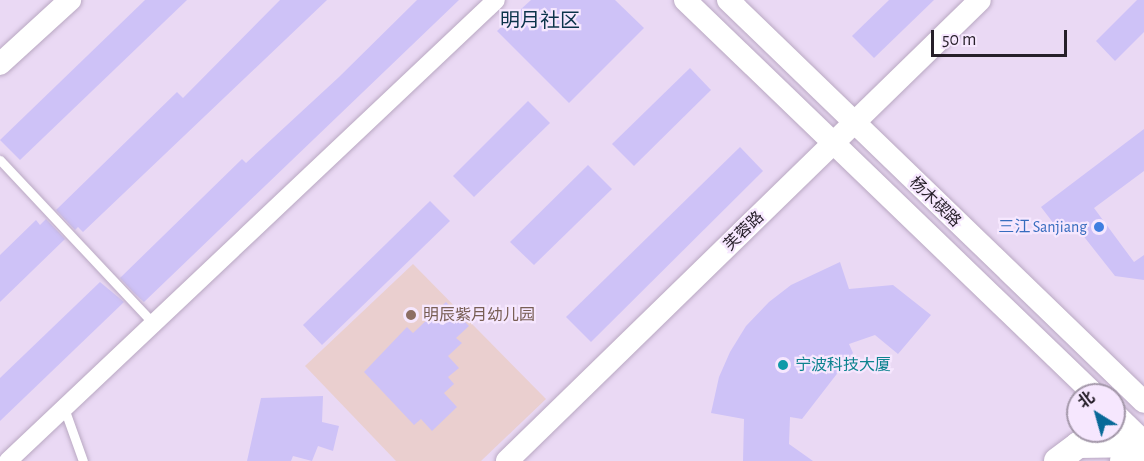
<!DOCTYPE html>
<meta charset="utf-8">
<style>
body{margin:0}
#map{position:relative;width:1144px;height:461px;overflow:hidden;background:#ead9f4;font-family:"Alegreya Sans","Noto Sans SC",sans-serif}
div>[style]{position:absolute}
.education>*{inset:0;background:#eacfcf}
.building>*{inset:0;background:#cec2f7}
.roads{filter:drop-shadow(0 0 2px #b9a8c2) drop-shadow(0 0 2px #b9a8c2)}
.service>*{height:9px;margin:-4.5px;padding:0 4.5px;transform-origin:4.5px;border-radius:4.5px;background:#fff}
.minor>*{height:18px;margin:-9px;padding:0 9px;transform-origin:9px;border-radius:9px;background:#fff}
.tertiary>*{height:22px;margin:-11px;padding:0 11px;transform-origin:11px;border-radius:11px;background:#fff}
.secondary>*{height:26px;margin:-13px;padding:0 13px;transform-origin:13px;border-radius:13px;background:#fff}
.primary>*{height:28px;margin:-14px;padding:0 14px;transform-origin:14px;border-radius:14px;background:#fff}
.dots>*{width:16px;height:16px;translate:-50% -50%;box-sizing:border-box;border:3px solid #f6e7fe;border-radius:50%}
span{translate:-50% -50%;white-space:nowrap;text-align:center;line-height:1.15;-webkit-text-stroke:4.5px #f6e7fe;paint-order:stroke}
.street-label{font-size:16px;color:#261f29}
.shop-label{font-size:16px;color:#366cbe}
.right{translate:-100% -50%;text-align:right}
.education-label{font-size:16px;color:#785e54}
.left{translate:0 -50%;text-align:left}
.culture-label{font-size:16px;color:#0d838f}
.quarter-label{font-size:20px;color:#0c344b}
.north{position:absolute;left:1066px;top:383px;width:60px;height:60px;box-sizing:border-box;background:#f6e7fe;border:2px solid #a397a9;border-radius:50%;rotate:323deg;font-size:16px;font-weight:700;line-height:24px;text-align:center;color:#261f29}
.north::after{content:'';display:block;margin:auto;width:21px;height:27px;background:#086998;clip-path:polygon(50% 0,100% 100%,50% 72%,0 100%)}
.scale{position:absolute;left:931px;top:30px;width:136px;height:27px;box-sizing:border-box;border:3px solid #261f29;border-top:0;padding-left:8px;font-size:18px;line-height:21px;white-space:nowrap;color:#261f29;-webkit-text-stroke:4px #f6e7fe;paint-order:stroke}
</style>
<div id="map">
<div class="education">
<div style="clip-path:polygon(413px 264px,546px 399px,481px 461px,396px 461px,305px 366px)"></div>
</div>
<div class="building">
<div style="clip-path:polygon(145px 0,187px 0,20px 160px,0 140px)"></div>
<div style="clip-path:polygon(280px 0,327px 0,83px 232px,78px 227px,75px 230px,56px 210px,177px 92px,183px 98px)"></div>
<div style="clip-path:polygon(417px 0,459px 0,144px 302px,134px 293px,120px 278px,242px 159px,246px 163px,339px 77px)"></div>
<div style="clip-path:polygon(531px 0,615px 0,644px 28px,569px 103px,497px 31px)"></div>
<div style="clip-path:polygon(889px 0,934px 0,874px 58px,852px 36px)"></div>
<div style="clip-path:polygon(1137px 0,1144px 0,1144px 32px,1115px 61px,1096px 41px)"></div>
<div style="clip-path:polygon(690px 68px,711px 90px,634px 166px,612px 144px)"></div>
<div style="clip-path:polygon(528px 101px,550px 123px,474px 197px,453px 176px)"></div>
<div style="clip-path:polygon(1144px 129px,1144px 171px,1094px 208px,1134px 262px,1144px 255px,1144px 280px,1115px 276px,1074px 224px,1061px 233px,1041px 207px)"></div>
<div style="clip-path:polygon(740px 147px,763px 171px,591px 342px,566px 317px)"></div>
<div style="clip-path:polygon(588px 165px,612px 189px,534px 265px,510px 242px)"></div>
<div style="clip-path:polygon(430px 201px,450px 221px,322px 345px,303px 325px)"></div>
<div style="clip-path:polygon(46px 219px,65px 239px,0 302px,0 255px,36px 220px,40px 225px)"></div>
<div style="clip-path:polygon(840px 262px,849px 289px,893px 285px,931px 315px,898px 354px,875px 335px,849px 344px,853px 353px,802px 419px,790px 417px,789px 444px,813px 461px,743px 461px,744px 419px,711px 413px,719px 377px,730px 352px,746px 326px,769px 302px,791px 285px)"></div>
<div style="clip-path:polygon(100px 282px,124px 302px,0 421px,0 378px)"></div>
<div style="clip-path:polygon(446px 302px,469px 326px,456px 338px,462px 343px,448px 356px,459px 368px,448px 377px,454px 384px,444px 393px,457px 407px,432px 431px,421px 419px,414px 425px,364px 372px,407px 327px,413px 333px)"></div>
<div style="clip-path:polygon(323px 396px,322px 422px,339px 426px,333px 451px,318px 446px,312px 461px,293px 456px,291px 461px,247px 461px,261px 398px)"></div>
</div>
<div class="roads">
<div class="service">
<div style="left:0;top:160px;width:224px;rotate:46.8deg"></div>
<div style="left:64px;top:408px;width:56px;rotate:70.3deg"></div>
</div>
<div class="minor">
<div style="left:8px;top:461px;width:671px;rotate:-43.37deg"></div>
</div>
<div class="tertiary">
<div style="left:685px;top:0;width:569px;rotate:43.93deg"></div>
<div style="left:728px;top:0;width:578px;rotate:44.02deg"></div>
<div style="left:0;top:64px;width:95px;rotate:-42.4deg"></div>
<div style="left:1114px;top:413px;width:42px;rotate:44deg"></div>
<div style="left:507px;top:461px;width:660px;rotate:-44.26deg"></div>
</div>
<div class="secondary">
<div style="left:1057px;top:461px;width:26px;rotate:-37deg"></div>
<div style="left:1078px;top:445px;width:66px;rotate:-0.9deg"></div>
</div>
<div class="primary">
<div style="left:1124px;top:461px;width:25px;rotate:-37deg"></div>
</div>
</div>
<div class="dots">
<div style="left:1099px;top:227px;background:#3f7fe0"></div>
<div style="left:411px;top:315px;background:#8d6e63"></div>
<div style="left:783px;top:365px;background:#0f9aa8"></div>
</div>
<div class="street-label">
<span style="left:935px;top:202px;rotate:44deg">杨木碶路</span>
<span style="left:744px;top:231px;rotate:-44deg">芙蓉路</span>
</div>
<div class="shop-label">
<span class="right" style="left:1087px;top:227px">三江 Sanjiang</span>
</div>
<div class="education-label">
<span class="left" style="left:423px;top:315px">明辰紫月幼儿园</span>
</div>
<div class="culture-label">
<span class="left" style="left:795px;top:365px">宁波科技大厦</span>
</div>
<div class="quarter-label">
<span style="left:540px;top:21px">明月社区</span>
</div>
<div class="north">北</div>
<div class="scale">50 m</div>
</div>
